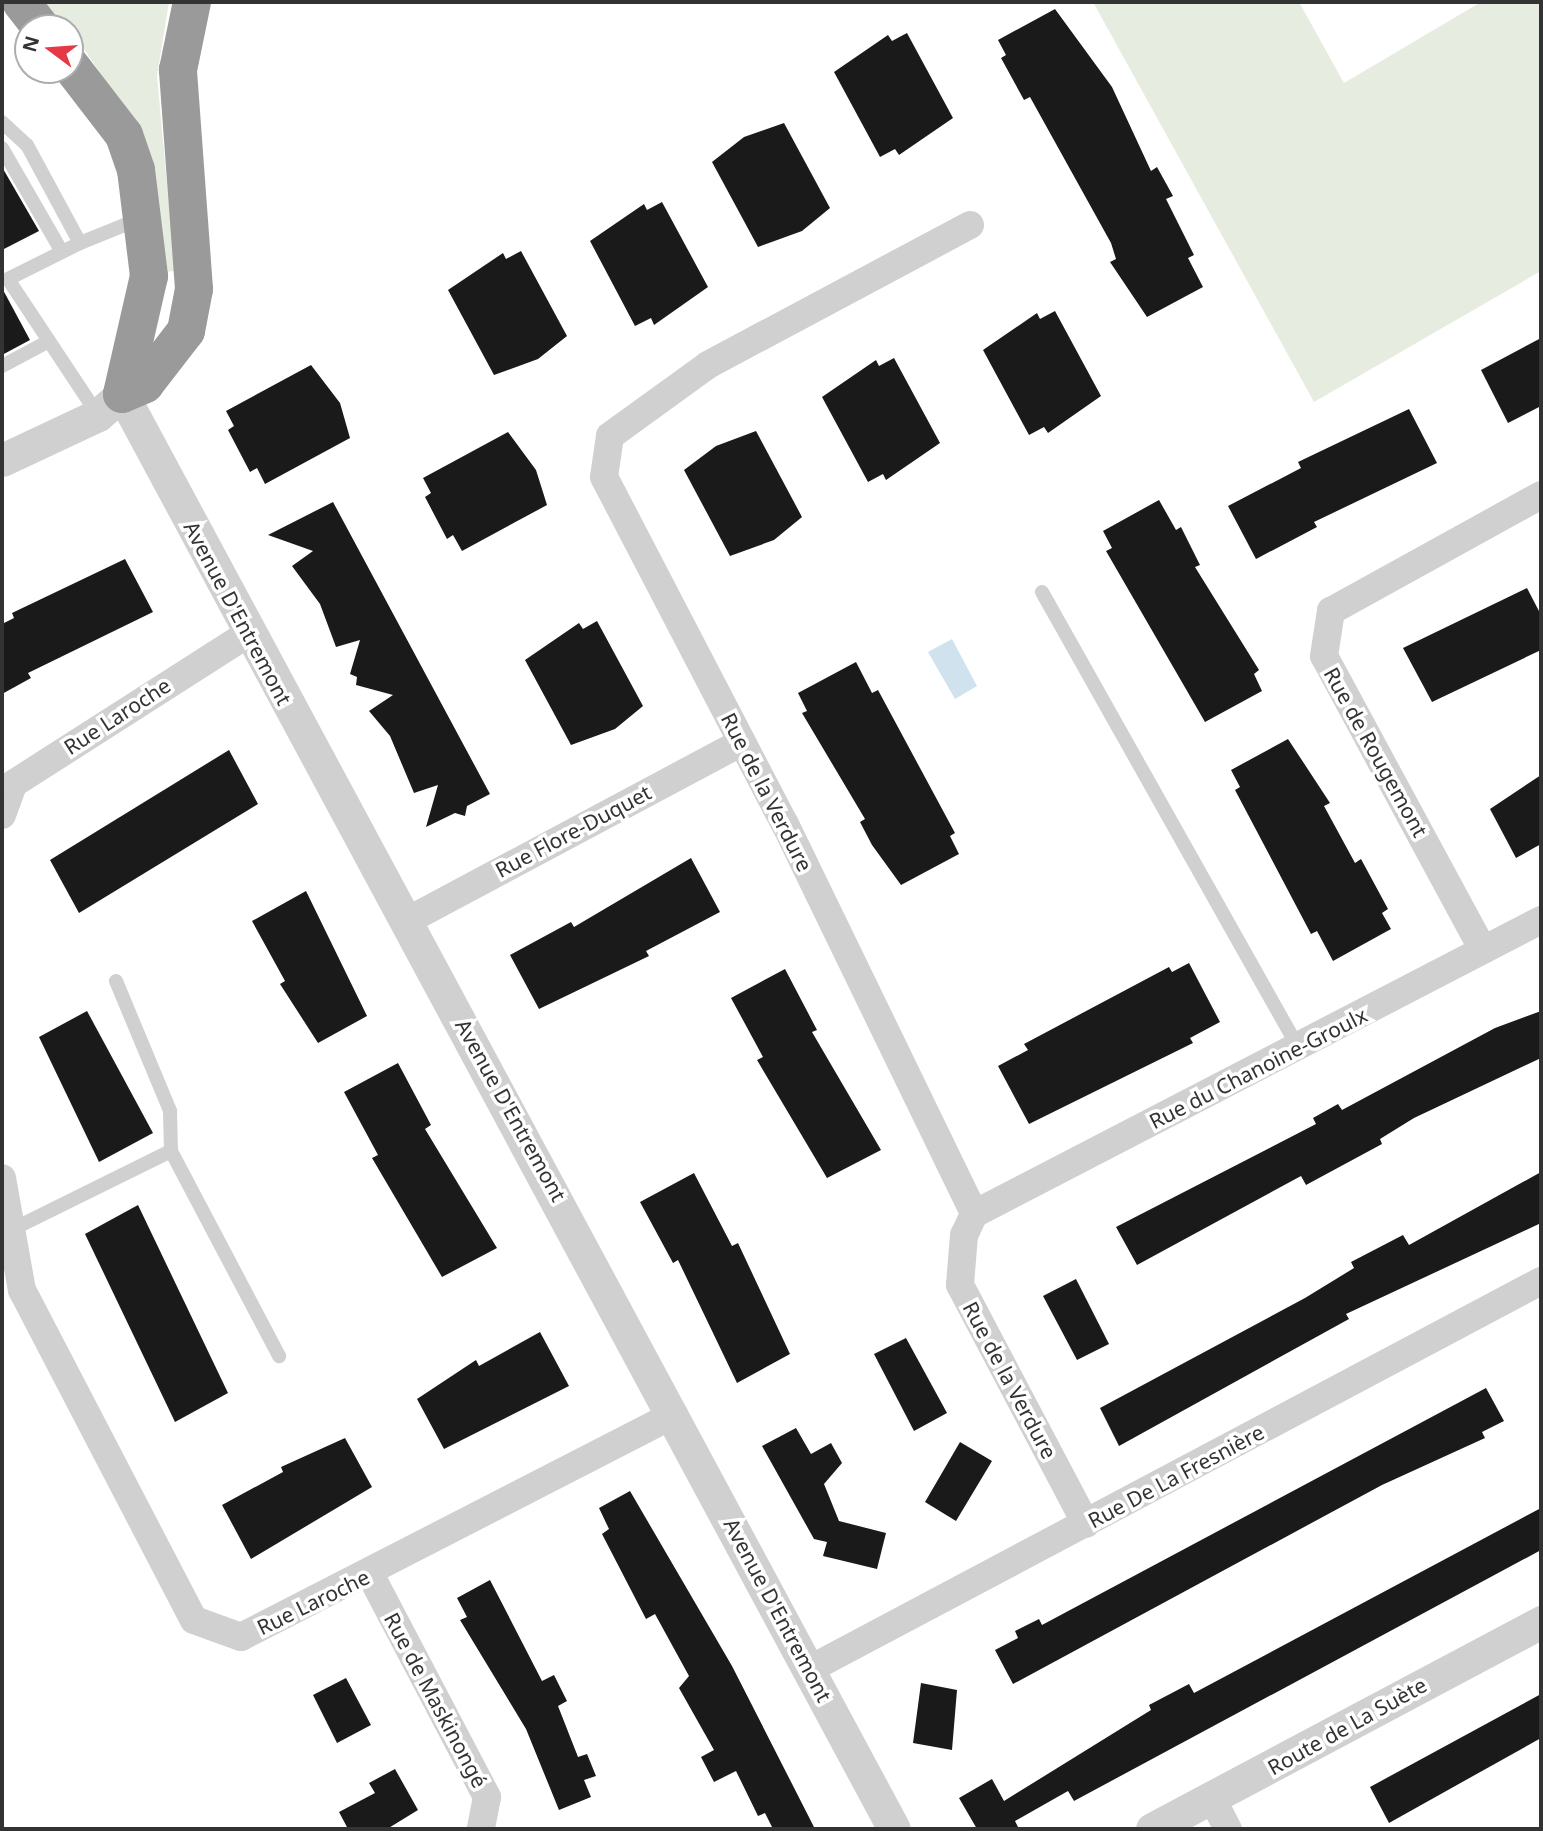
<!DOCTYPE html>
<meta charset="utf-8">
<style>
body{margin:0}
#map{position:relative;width:1543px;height:1831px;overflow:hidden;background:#fff;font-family:"Noto Sans",sans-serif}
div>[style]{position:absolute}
.green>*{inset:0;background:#e6ecdf}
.water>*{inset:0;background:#cfe2ee}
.building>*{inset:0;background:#1a1a1a}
.service>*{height:14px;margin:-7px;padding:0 7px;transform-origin:7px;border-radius:7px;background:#d0d0d0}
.minor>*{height:28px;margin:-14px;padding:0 14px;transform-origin:14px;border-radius:14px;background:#d0d0d0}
.tertiary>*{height:33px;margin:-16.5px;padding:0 16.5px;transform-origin:16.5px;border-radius:16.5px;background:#d0d0d0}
.motorway>*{height:38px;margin:-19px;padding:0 19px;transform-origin:19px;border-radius:19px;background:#9a9a9a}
span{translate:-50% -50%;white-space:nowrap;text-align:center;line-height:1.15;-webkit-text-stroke:7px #fff;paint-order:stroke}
.street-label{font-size:21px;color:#333}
.frame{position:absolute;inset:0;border:4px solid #333;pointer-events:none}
.north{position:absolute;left:14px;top:14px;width:70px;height:70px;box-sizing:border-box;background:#fff;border:2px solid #adadad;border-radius:50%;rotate:286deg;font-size:19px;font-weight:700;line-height:28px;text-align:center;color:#333}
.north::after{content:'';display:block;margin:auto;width:24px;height:32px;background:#e63946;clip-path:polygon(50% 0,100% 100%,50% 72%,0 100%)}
</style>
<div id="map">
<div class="green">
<div style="clip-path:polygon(39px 2px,169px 2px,157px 76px,175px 271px,164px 272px,139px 131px,70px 28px)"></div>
<div style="clip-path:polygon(1093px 2px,1299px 2px,1344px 83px,1481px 2px,1541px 2px,1541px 271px,1314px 402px)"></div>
</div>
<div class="water">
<div style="clip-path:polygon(952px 639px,977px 686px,955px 699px,928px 652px)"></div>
</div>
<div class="building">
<div style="clip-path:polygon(1055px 9px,1112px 87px,1151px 171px,1157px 167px,1173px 196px,1166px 199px,1194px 255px,1188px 258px,1203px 287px,1147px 317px,1110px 262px,1116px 259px,1111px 243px,1030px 97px,1024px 100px,1001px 58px,1006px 55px,998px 40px)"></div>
<div style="clip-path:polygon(907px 33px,953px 118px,899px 155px,895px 149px,880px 157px,834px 72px,888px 35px,892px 41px)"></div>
<div style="clip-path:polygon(784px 123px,830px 208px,802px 231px,758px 247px,712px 162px,744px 137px)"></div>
<div style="clip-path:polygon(2px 167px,39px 231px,2px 250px)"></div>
<div style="clip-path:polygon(662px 202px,708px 287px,654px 325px,651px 318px,635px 326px,590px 241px,644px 204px,647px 210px)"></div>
<div style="clip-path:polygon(521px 251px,567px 336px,538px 359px,494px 375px,448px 290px,503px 253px,506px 259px)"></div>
<div style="clip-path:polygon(2px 288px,30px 340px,2px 355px)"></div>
<div style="clip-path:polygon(1055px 311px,1101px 396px,1048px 433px,1044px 427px,1029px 435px,983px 350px,1037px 313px,1040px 319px)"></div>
<div style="clip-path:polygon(1541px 338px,1541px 406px,1508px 423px,1481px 370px)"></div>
<div style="clip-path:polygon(894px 358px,940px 443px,886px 480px,883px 474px,868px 482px,822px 397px,876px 360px,879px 366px)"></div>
<div style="clip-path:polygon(311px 365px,340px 403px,350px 438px,265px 484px,257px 468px,250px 472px,228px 430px,234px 426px,226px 411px)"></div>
<div style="clip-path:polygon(1409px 409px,1437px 463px,1314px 522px,1317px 527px,1256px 559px,1228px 506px,1301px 468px,1298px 462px)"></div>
<div style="clip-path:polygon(756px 431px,802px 517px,774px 540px,730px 556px,684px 470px,716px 446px)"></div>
<div style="clip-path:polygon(508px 432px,536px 470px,547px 505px,462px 551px,453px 535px,447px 539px,425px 497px,431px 493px,423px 478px)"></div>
<div style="clip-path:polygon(1159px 500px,1176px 530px,1181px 527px,1200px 565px,1195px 567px,1259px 670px,1254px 674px,1262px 691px,1205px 722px,1106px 551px,1112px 548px,1103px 531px)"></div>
<div style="clip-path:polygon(333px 502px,490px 794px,467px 806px,465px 816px,455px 813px,426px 827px,438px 785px,414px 793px,390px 736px,369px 711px,393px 695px,356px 685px,357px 677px,350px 674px,360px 640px,336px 647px,320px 604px,292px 566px,313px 551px,268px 535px)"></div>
<div style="clip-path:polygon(125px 559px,153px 612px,28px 673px,31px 678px,2px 694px,2px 624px,14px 618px,12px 613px)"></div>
<div style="clip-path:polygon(1527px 588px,1541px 615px,1541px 650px,1432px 702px,1403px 648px)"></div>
<div style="clip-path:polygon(597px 621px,643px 706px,615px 729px,571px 745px,525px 660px,579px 623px,583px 629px)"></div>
<div style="clip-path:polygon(856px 662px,872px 693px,878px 690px,955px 833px,950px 836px,959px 854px,901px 885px,872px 845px,860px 822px,865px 819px,802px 713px,807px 711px,798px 693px)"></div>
<div style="clip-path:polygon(1288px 739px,1330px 803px,1324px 806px,1355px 863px,1361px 859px,1388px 909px,1382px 913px,1391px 929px,1333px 961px,1317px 931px,1311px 934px,1235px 790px,1240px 787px,1231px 770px)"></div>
<div style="clip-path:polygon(229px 750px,258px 804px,79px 913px,50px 860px)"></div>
<div style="clip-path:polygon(1541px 775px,1541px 844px,1516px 858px,1490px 809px)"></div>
<div style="clip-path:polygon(691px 858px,720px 912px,646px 951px,649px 956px,539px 1009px,510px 955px,571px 922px,574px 927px)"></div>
<div style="clip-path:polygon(306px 891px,367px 1016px,318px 1043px,280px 984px,285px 981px,252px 921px)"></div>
<div style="clip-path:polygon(1189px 963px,1220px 1022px,1190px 1038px,1193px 1043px,1029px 1124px,998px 1066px,1028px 1050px,1024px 1044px,1169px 967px,1172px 972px)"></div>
<div style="clip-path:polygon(785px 969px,817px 1030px,812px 1032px,881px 1150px,827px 1178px,757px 1060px,763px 1057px,731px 998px)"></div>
<div style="clip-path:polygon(87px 1011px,153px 1133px,99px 1162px,39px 1037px)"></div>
<div style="clip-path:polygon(1541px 1011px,1541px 1058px,1414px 1118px,1380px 1139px,1382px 1144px,1306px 1185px,1301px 1176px,1137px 1265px,1116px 1227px,1316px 1124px,1313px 1118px,1338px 1104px,1342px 1110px,1495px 1028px)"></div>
<div style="clip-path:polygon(398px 1063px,431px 1125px,425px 1129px,497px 1248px,442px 1277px,372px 1158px,378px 1155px,344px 1092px)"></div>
<div style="clip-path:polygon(1541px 1172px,1541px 1223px,1346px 1314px,1349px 1319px,1119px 1446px,1100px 1408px,1305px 1298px,1354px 1268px,1351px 1262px,1403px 1235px,1409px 1245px)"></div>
<div style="clip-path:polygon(694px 1173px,732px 1246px,738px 1243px,790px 1354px,737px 1383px,678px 1260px,673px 1263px,640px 1202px)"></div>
<div style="clip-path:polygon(138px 1205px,228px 1393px,175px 1422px,85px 1234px)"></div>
<div style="clip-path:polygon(1076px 1279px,1109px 1344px,1077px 1360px,1043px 1296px)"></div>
<div style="clip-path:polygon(540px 1332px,569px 1386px,444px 1449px,417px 1399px,476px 1360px,479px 1366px)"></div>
<div style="clip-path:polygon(906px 1338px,947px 1413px,914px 1431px,874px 1354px)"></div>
<div style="clip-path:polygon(1486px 1388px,1504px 1421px,1482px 1432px,1485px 1438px,1382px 1485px,1013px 1684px,995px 1650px,1018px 1638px,1015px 1631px,1039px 1619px,1042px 1625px)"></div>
<div style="clip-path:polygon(796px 1428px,811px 1454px,831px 1443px,842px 1463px,824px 1484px,839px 1521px,886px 1533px,877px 1569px,823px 1556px,827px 1542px,814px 1539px,762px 1446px)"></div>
<div style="clip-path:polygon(345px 1438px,372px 1487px,251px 1559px,222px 1505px,283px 1472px,281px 1467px)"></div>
<div style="clip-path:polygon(960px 1442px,992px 1461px,956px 1521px,925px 1502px)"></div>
<div style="clip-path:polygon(630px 1491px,732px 1666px,815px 1829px,773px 1829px,765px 1813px,758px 1816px,736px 1771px,714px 1782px,701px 1757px,714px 1750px,679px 1688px,689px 1676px,655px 1614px,646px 1619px,602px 1534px,609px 1529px,599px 1508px)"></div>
<div style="clip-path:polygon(1541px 1508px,1541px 1550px,1074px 1801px,1068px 1791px,1015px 1821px,1019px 1829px,977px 1829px,959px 1798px,992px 1779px,1004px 1801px,1151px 1710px,1149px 1705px,1189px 1684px,1194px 1693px)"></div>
<div style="clip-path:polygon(490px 1580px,542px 1681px,554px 1675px,567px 1701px,558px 1706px,578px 1757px,587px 1754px,596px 1776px,584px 1780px,591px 1797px,559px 1810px,526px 1729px,460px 1620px,467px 1617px,457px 1598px)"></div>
<div style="clip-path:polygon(346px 1678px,371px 1725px,337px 1743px,313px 1695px)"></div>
<div style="clip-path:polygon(921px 1683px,957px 1690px,952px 1750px,913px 1743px)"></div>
<div style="clip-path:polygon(1541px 1694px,1541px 1738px,1389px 1823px,1370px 1787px)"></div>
<div style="clip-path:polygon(395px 1769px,418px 1810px,387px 1829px,348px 1829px,339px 1812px,375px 1793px,369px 1783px)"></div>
</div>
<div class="service">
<div style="left:2px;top:122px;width:34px;rotate:43deg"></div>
<div style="left:27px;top:145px;width:111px;rotate:61.6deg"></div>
<div style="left:80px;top:243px;width:64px;rotate:-22.1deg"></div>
<div style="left:2px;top:148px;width:120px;rotate:60deg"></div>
<div style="left:80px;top:243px;width:80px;rotate:153.4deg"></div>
<div style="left:8px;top:279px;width:163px;rotate:56.5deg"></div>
<div style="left:2px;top:366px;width:53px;rotate:-28deg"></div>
<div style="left:1042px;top:592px;width:522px;rotate:60.64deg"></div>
<div style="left:116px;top:981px;width:141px;rotate:67.4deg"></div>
<div style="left:170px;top:1111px;width:40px;rotate:88.6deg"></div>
<div style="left:11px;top:1230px;width:178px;rotate:-26.3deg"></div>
<div style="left:171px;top:1151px;width:232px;rotate:62.2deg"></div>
</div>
<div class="minor">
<div style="left:970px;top:225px;width:297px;rotate:151.9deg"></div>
<div style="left:708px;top:365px;width:121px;rotate:144.1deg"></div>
<div style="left:610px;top:436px;width:41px;rotate:98.3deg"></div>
<div style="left:604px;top:477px;width:391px;rotate:62.5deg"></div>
<div style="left:785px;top:824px;width:433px;rotate:64.1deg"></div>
<div style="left:974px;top:1214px;width:23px;rotate:115deg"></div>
<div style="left:964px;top:1235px;width:50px;rotate:94.6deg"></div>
<div style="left:960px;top:1285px;width:270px;rotate:62.2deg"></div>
<div style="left:2px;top:815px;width:33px;rotate:-70deg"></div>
<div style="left:13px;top:784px;width:280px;rotate:-32.6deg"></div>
<div style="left:405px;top:922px;width:382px;rotate:-28.1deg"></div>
<div style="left:1483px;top:950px;width:334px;rotate:-118.4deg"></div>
<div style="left:1324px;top:656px;width:46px;rotate:-81.2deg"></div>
<div style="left:1331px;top:611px;width:240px;rotate:-28.9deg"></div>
<div style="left:2px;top:1178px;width:114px;rotate:79.9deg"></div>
<div style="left:22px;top:1290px;width:372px;rotate:62.5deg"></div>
<div style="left:194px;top:1620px;width:50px;rotate:19.9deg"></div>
<div style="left:241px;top:1637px;width:487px;rotate:-27.2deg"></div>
<div style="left:974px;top:1214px;width:639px;rotate:-27.41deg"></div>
<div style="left:370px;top:1574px;width:252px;rotate:62.3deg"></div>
<div style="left:487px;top:1797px;width:33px;rotate:101deg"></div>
<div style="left:810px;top:1669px;width:828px;rotate:-27.96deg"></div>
<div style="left:1213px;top:1800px;width:33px;rotate:63deg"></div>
</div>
<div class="tertiary">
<div style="left:2px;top:460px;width:106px;rotate:-25.1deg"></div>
<div style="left:98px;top:415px;width:32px;rotate:-41deg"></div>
<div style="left:122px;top:394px;width:1629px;rotate:61.72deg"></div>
<div style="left:1152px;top:1829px;width:441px;rotate:-28deg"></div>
</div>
<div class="motorway">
<div style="left:21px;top:2px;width:33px;rotate:52deg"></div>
<div style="left:70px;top:65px;width:88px;rotate:52.4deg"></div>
<div style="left:124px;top:135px;width:37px;rotate:71deg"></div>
<div style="left:136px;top:170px;width:107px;rotate:83deg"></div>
<div style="left:149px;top:276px;width:121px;rotate:102.9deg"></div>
<div style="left:122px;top:394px;width:25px;rotate:-23deg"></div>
<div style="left:145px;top:384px;width:67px;rotate:-52.3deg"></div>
<div style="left:186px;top:331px;width:43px;rotate:-79.2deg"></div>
<div style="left:194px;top:289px;width:220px;rotate:-94.2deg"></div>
<div style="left:178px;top:70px;width:69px;rotate:-78.4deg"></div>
</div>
<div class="street-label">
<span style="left:238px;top:613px;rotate:62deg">Avenue D'Entremont</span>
<span style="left:117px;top:716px;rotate:-33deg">Rue Laroche</span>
<span style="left:1376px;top:752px;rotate:61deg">Rue de Rougemont</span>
<span style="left:767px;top:792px;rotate:63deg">Rue de la Verdure</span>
<span style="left:573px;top:831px;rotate:-28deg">Rue Flore-Duquet</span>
<span style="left:1258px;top:1068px;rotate:-27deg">Rue du Chanoine-Groulx</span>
<span style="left:511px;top:1110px;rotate:61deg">Avenue D'Entremont</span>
<span style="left:1010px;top:1380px;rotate:62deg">Rue de la Verdure</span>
<span style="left:1176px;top:1476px;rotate:-28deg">Rue De La Fresnière</span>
<span style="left:313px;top:1602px;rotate:-26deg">Rue Laroche</span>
<span style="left:778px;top:1610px;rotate:62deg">Avenue D'Entremont</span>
<span style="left:436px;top:1700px;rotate:62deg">Rue de Maskinongé</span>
<span style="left:1347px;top:1726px;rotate:-29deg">Route de La Suète</span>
</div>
<div class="frame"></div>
<div class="north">N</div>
</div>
